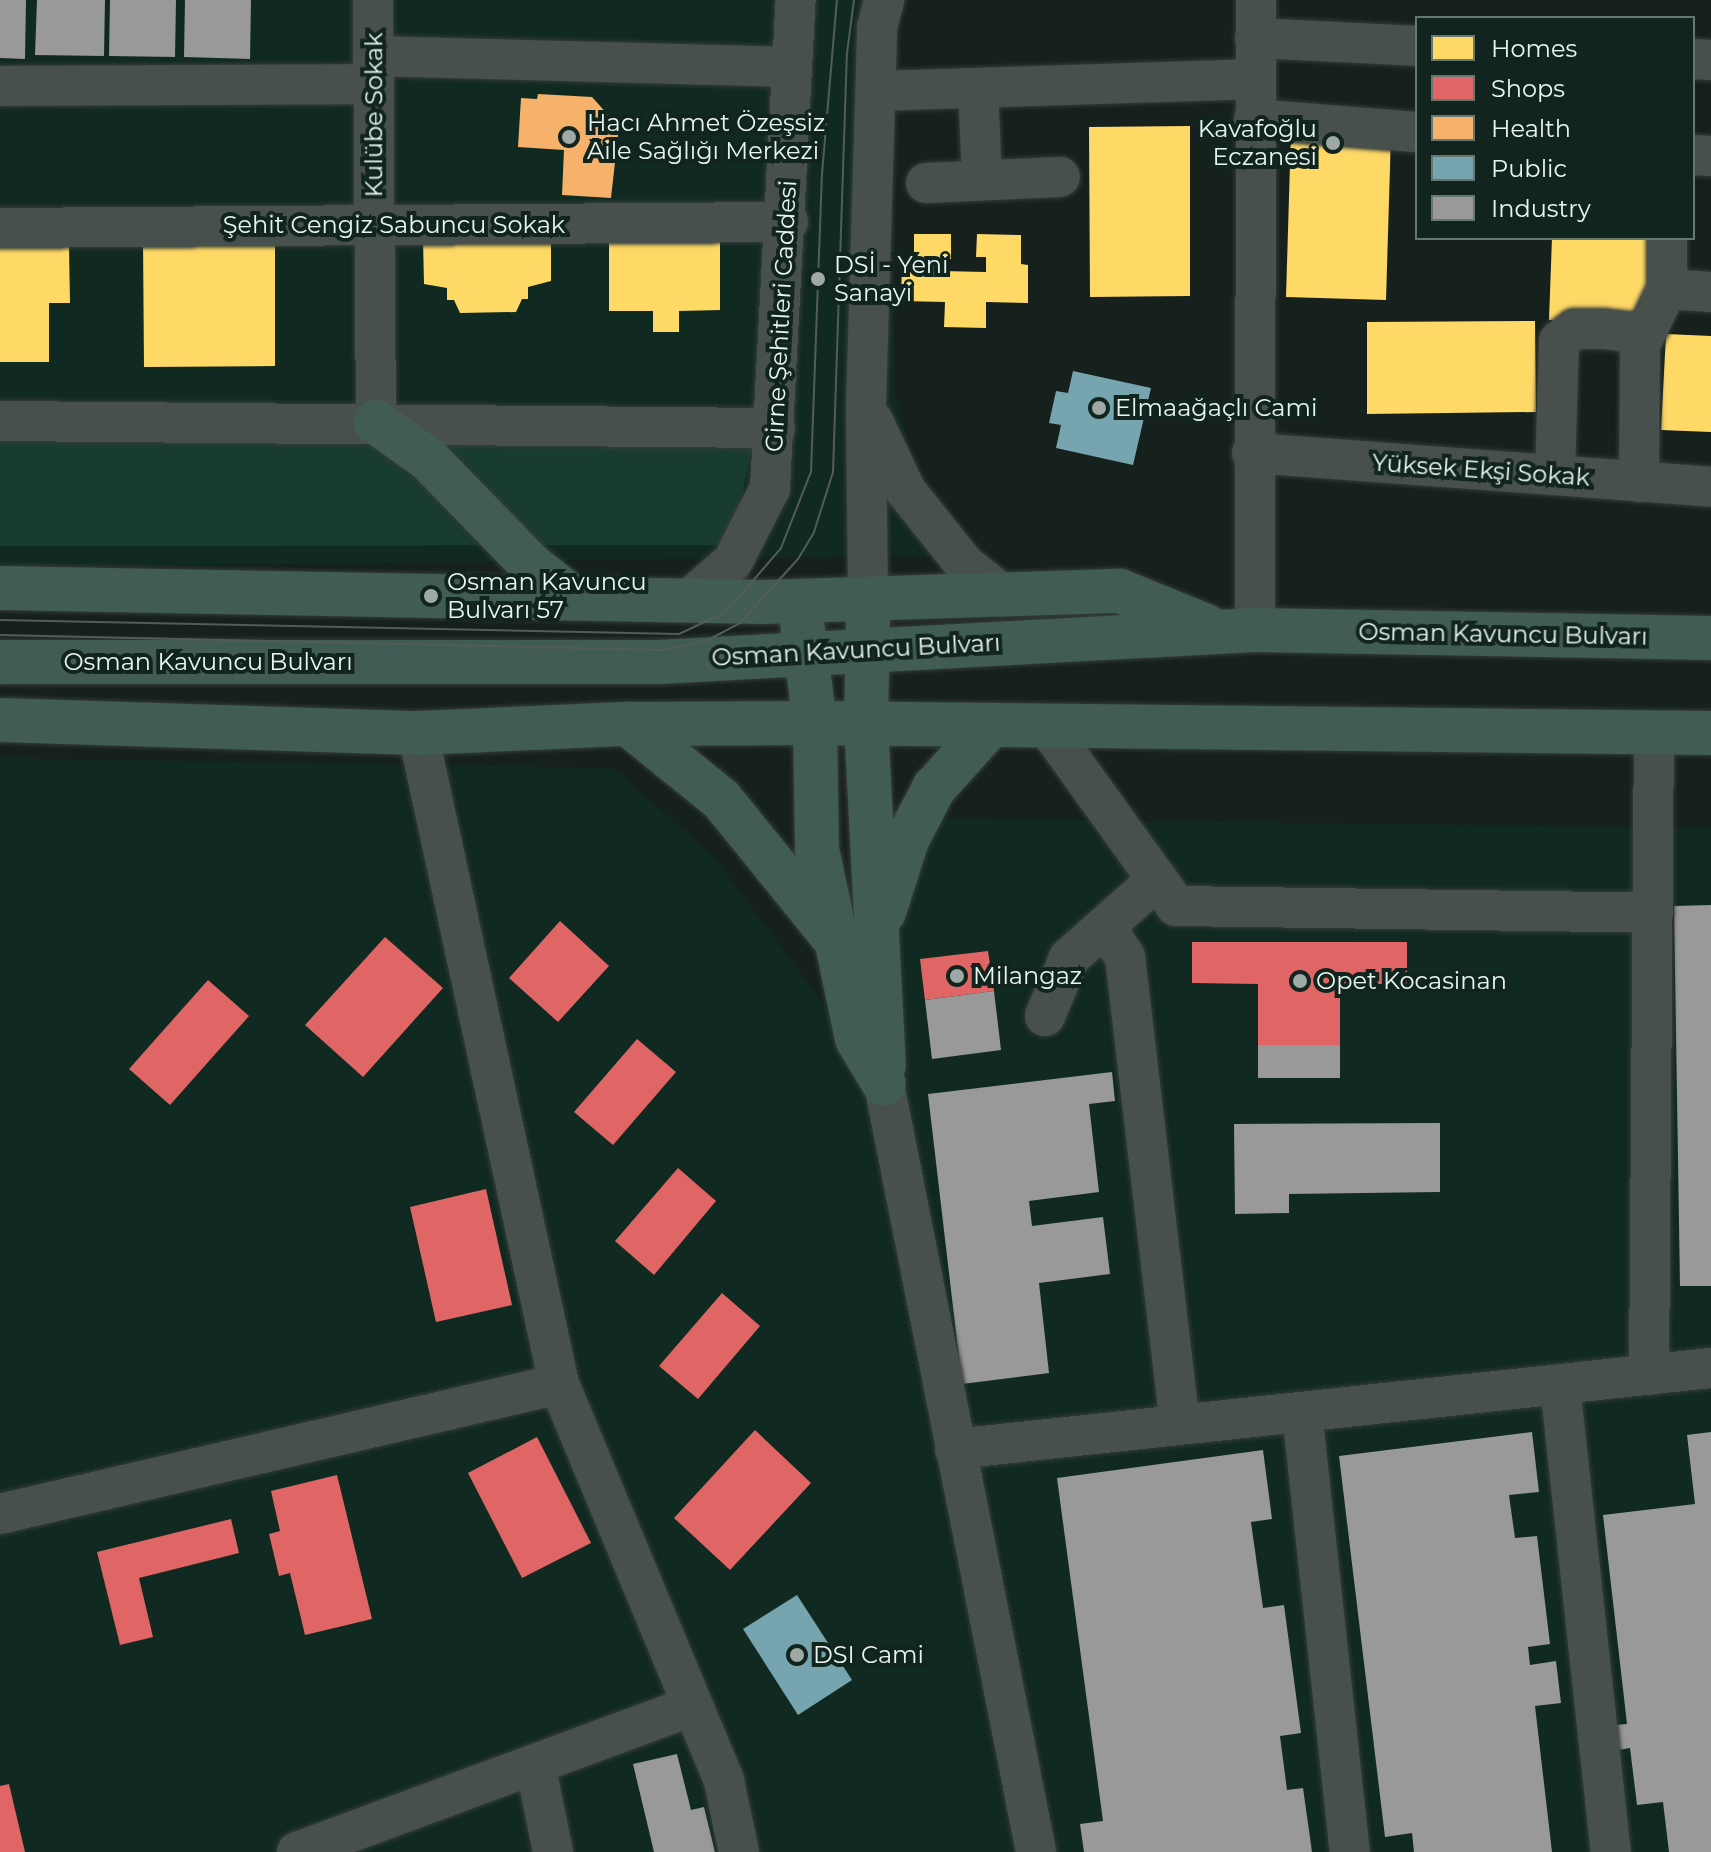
<!DOCTYPE html>
<meta charset="utf-8">
<style>
body{margin:0}
#map{position:relative;width:1711px;height:1852px;overflow:hidden;background:#16201d;font-family:Montserrat,sans-serif}
div>[style]{position:absolute}
.built>*{inset:0;background:#102a21}
.green>*{inset:0;background:#193c30}
.homes>*{inset:0;background:#ffd966}
.shops>*{inset:0;background:#e06666}
.health>*{inset:0;background:#f6b26b}
.public>*{inset:0;background:#76a5af}
.industry>*{inset:0;background:#999}
.roads{filter:drop-shadow(0 0 2px #353c39) drop-shadow(0 0 2px #353c39)}
.minor>*{height:40px;margin:-20px;padding:0 20px;transform-origin:20px;border-radius:20px;background:#48504d}
.highway>*{height:44px;margin:-22px;padding:0 22px;transform-origin:22px;border-radius:22px;background:#415c54}
.tram>*{height:2px;margin:-1px;padding:0 1px;transform-origin:1px;border-radius:1px;background:#545c59}
.dots>*{width:22px;height:22px;translate:-50% -50%;box-sizing:border-box;border:4px solid #11251e;border-radius:50%}
span{translate:-50% -50%;white-space:nowrap;text-align:center;line-height:1.15;-webkit-text-stroke:8px #11251e;paint-order:stroke}
.street-label{font-size:24px;color:#e9f5f0}
.poi-label{font-size:24px;color:#e9f5f0}
.left{translate:0 -50%;text-align:left}
.right{translate:-100% -50%;text-align:right}
.legend{position:absolute;left:1415px;top:16px;width:280px;height:224px;box-sizing:border-box;background:#11251e;border:2px solid #677872;margin:0;padding:10px 14px;list-style:none;font-size:24px;color:#e9f5f0}
.legend li{display:flex;align-items:center;gap:16px;height:40px}
.legend b{width:40px;border:2px solid #677872}
</style>
<div id="map">
<div class="built">
<div style="clip-path:polygon(0 0,898px 0,890px 26px,895px 394px,918px 479px,971px 555px,0 568px)"></div>
<div style="clip-path:polygon(0 758px,613px 768px,711px 854px,883px 1082px,903px 818px,1711px 828px,1711px 1852px,0 1852px)"></div>
</div>
<div class="green">
<div style="clip-path:polygon(0 433px,753px 441px,732px 545px,0 546px)"></div>
</div>
<div class="homes">
<div style="clip-path:polygon(1190px 126px,1190px 296px,1090px 297px,1089px 127px)"></div>
<div style="clip-path:polygon(1291px 131px,1391px 134px,1386px 300px,1286px 297px)"></div>
<div style="clip-path:polygon(0 233px,69px 246px,70px 303px,49px 303px,49px 362px,0 362px)"></div>
<div style="clip-path:polygon(914px 234px,951px 234px,951px 259px,941px 259px,941px 271px,986px 272px,986px 257px,976px 257px,977px 234px,1021px 235px,1021px 264px,1028px 265px,1028px 303px,986px 302px,986px 328px,944px 327px,945px 302px,901px 301px,902px 263px,914px 263px)"></div>
<div style="clip-path:polygon(275px 237px,275px 366px,144px 367px,143px 238px)"></div>
<div style="clip-path:polygon(551px 237px,551px 281px,528px 287px,528px 299px,522px 299px,516px 312px,460px 313px,454px 300px,447px 300px,447px 288px,424px 284px,423px 239px)"></div>
<div style="clip-path:polygon(1552px 238px,1650px 238px,1648px 323px,1549px 320px)"></div>
<div style="clip-path:polygon(720px 239px,720px 310px,679px 311px,679px 332px,653px 332px,653px 311px,609px 311px,609px 240px)"></div>
<div style="clip-path:polygon(1535px 321px,1536px 412px,1367px 414px,1367px 322px)"></div>
<div style="clip-path:polygon(1666px 334px,1711px 336px,1711px 432px,1661px 430px)"></div>
</div>
<div class="shops">
<div style="clip-path:polygon(560px 921px,609px 966px,558px 1022px,509px 978px)"></div>
<div style="clip-path:polygon(385px 937px,443px 988px,363px 1077px,305px 1025px)"></div>
<div style="clip-path:polygon(1192px 942px,1407px 942px,1407px 984px,1340px 984px,1340px 1045px,1258px 1045px,1258px 984px,1192px 983px)"></div>
<div style="clip-path:polygon(988px 951px,994px 991px,925px 1000px,920px 959px)"></div>
<div style="clip-path:polygon(208px 980px,249px 1016px,170px 1105px,129px 1069px)"></div>
<div style="clip-path:polygon(637px 1039px,676px 1072px,613px 1145px,574px 1112px)"></div>
<div style="clip-path:polygon(678px 1168px,716px 1201px,654px 1275px,615px 1241px)"></div>
<div style="clip-path:polygon(486px 1189px,512px 1305px,436px 1322px,410px 1207px)"></div>
<div style="clip-path:polygon(722px 1293px,760px 1326px,698px 1399px,659px 1366px)"></div>
<div style="clip-path:polygon(755px 1430px,811px 1483px,730px 1570px,674px 1518px)"></div>
<div style="clip-path:polygon(537px 1437px,591px 1543px,522px 1578px,468px 1473px)"></div>
<div style="clip-path:polygon(337px 1475px,372px 1619px,305px 1635px,290px 1573px,279px 1576px,269px 1534px,280px 1531px,271px 1491px)"></div>
<div style="clip-path:polygon(231px 1519px,239px 1553px,139px 1578px,153px 1637px,120px 1645px,97px 1552px)"></div>
<div style="clip-path:polygon(9px 1784px,25px 1852px,0 1852px,0 1786px)"></div>
</div>
<div class="health">
<div style="clip-path:polygon(538px 94px,592px 97px,619px 127px,611px 198px,562px 195px,564px 150px,518px 147px,521px 98px,537px 99px)"></div>
</div>
<div class="public">
<div style="clip-path:polygon(1073px 371px,1151px 388px,1133px 465px,1056px 448px,1061px 425px,1049px 423px,1056px 391px,1068px 393px)"></div>
<div style="clip-path:polygon(797px 1595px,852px 1680px,798px 1715px,743px 1629px)"></div>
</div>
<div class="industry">
<div style="clip-path:polygon(0 0,26px 0,25px 59px,0 58px)"></div>
<div style="clip-path:polygon(37px 0,105px 0,104px 56px,35px 55px)"></div>
<div style="clip-path:polygon(110px 0,176px 0,175px 57px,109px 56px)"></div>
<div style="clip-path:polygon(185px 0,251px 0,250px 59px,184px 57px)"></div>
<div style="clip-path:polygon(1711px 905px,1711px 1286px,1680px 1286px,1674px 906px)"></div>
<div style="clip-path:polygon(994px 991px,1001px 1050px,932px 1059px,925px 1000px)"></div>
<div style="clip-path:polygon(1258px 1045px,1340px 1045px,1340px 1078px,1258px 1078px)"></div>
<div style="clip-path:polygon(1112px 1072px,1115px 1101px,1089px 1104px,1099px 1192px,1029px 1201px,1032px 1226px,1103px 1217px,1110px 1274px,1039px 1283px,1049px 1373px,962px 1384px,928px 1094px)"></div>
<div style="clip-path:polygon(1440px 1123px,1440px 1192px,1289px 1194px,1289px 1213px,1235px 1214px,1234px 1124px)"></div>
<div style="clip-path:polygon(1532px 1432px,1539px 1492px,1509px 1495px,1515px 1538px,1537px 1536px,1550px 1644px,1528px 1647px,1530px 1665px,1556px 1661px,1561px 1703px,1535px 1706px,1552px 1852px,1414px 1852px,1412px 1833px,1385px 1837px,1339px 1456px)"></div>
<div style="clip-path:polygon(1711px 1432px,1711px 1852px,1669px 1852px,1663px 1802px,1637px 1805px,1630px 1748px,1618px 1750px,1615px 1725px,1627px 1724px,1603px 1515px,1695px 1504px,1687px 1435px)"></div>
<div style="clip-path:polygon(1263px 1450px,1272px 1519px,1251px 1522px,1263px 1608px,1284px 1605px,1301px 1733px,1280px 1736px,1287px 1790px,1303px 1788px,1312px 1852px,1084px 1852px,1080px 1824px,1103px 1821px,1057px 1478px)"></div>
<div style="clip-path:polygon(677px 1754px,691px 1810px,704px 1807px,715px 1852px,654px 1852px,633px 1764px)"></div>
</div>
<div class="roads">
<div class="minor">
<div style="left:373px;top:0;width:422px;rotate:89.6deg"></div>
<div style="left:1255px;top:38px;width:162px;rotate:2.8deg"></div>
<div style="left:373px;top:56px;width:419px;rotate:1.5deg"></div>
<div style="left:1693px;top:59px;width:18px;rotate:3deg"></div>
<div style="left:0;top:86px;width:373px;rotate:-0.3deg"></div>
<div style="left:978px;top:88px;width:92px;rotate:87.5deg"></div>
<div style="left:876px;top:91px;width:379px;rotate:-1.8deg"></div>
<div style="left:1254px;top:119px;width:164px;rotate:4.6deg"></div>
<div style="left:1693px;top:155px;width:18px;rotate:3deg"></div>
<div style="left:926px;top:183px;width:134px;rotate:-2.6deg"></div>
<div style="left:0;top:228px;width:788px;rotate:-0.44deg"></div>
<div style="left:1667px;top:289px;width:44px;rotate:3.9deg"></div>
<div style="left:1640px;top:345px;width:62px;rotate:-64.3deg"></div>
<div style="left:1667px;top:289px;width:51px;rotate:-90deg"></div>
<div style="left:0;top:421px;width:775px;rotate:0.52deg"></div>
<div style="left:873px;top:421px;width:77px;rotate:64.8deg"></div>
<div style="left:906px;top:491px;width:93px;rotate:51.5deg"></div>
<div style="left:964px;top:564px;width:50px;rotate:38.5deg"></div>
<div style="left:1252px;top:453px;width:460px;rotate:4.2deg"></div>
<div style="left:1555px;top:475px;width:134px;rotate:-88.3deg"></div>
<div style="left:1559px;top:341px;width:20px;rotate:-37deg"></div>
<div style="left:1575px;top:329px;width:29px"></div>
<div style="left:1604px;top:329px;width:25px;rotate:7deg"></div>
<div style="left:1629px;top:332px;width:17px;rotate:50deg"></div>
<div style="left:1640px;top:345px;width:137px;rotate:90.4deg"></div>
<div style="left:868px;top:601px;width:196px;rotate:-90.6deg"></div>
<div style="left:866px;top:405px;width:378px;rotate:-88.3deg"></div>
<div style="left:877px;top:27px;width:28px;rotate:-75deg"></div>
<div style="left:686px;top:602px;width:62px;rotate:-41.1deg"></div>
<div style="left:733px;top:561px;width:82px;rotate:-63.1deg"></div>
<div style="left:770px;top:488px;width:489px;rotate:-87deg"></div>
<div style="left:1255px;top:630px;width:630px;rotate:-89.91deg"></div>
<div style="left:1049px;top:729px;width:218px;rotate:54.3deg"></div>
<div style="left:1176px;top:906px;width:477px;rotate:0.8deg"></div>
<div style="left:418px;top:733px;width:666px;rotate:77.78deg"></div>
<div style="left:559px;top:1384px;width:430px;rotate:67.4deg"></div>
<div style="left:724px;top:1781px;width:73px;rotate:78.1deg"></div>
<div style="left:1105px;top:926px;width:37px;rotate:57deg"></div>
<div style="left:1125px;top:957px;width:460px;rotate:83.3deg"></div>
<div style="left:1045px;top:1016px;width:63px;rotate:-67.5deg"></div>
<div style="left:1069px;top:958px;width:118px;rotate:-41.6deg"></div>
<div style="left:884px;top:1084px;width:783px;rotate:78.8deg"></div>
<div style="left:1649px;top:1375px;width:644px;rotate:-89.56deg"></div>
<div style="left:1560px;top:1385px;width:470px;rotate:83.8deg"></div>
<div style="left:1302px;top:1412px;width:443px;rotate:83.8deg"></div>
<div style="left:955px;top:1449px;width:760px;rotate:-6.12deg"></div>
<div style="left:0;top:1514px;width:574px;rotate:-13.09deg"></div>
<div style="left:535px;top:1764px;width:90px;rotate:78.4deg"></div>
<div style="left:297px;top:1852px;width:421px;rotate:-20.3deg"></div>
</div>
<div class="highway">
<div style="left:376px;top:422px;width:64px;rotate:35.4deg"></div>
<div style="left:428px;top:459px;width:148px;rotate:45.8deg"></div>
<div style="left:531px;top:565px;width:53px;rotate:38.2deg"></div>
<div style="left:0;top:588px;width:763px;rotate:1.05deg"></div>
<div style="left:763px;top:602px;width:357px;rotate:-1.8deg"></div>
<div style="left:1120px;top:591px;width:93px;rotate:22.1deg"></div>
<div style="left:868px;top:619px;width:105px;rotate:91.1deg"></div>
<div style="left:866px;top:724px;width:341px;rotate:87deg"></div>
<div style="left:802px;top:622px;width:102px;rotate:82.7deg"></div>
<div style="left:815px;top:723px;width:126px;rotate:89.1deg"></div>
<div style="left:817px;top:849px;width:194px;rotate:78.1deg"></div>
<div style="left:857px;top:1039px;width:52px;rotate:59deg"></div>
<div style="left:0;top:662px;width:659px"></div>
<div style="left:659px;top:662px;width:597px;rotate:-3.07deg"></div>
<div style="left:1255px;top:630px;width:456px;rotate:1deg"></div>
<div style="left:0;top:720px;width:418px;rotate:1.8deg"></div>
<div style="left:418px;top:733px;width:210px;rotate:-2.5deg"></div>
<div style="left:628px;top:724px;width:187px;rotate:-0.3deg"></div>
<div style="left:815px;top:723px;width:896px;rotate:0.64deg"></div>
<div style="left:628px;top:724px;width:119px;rotate:38.9deg"></div>
<div style="left:721px;top:799px;width:175px;rotate:51deg"></div>
<div style="left:884px;top:912px;width:76px;rotate:-72.3deg"></div>
<div style="left:907px;top:840px;width:59px;rotate:-62.6deg"></div>
<div style="left:934px;top:788px;width:81px;rotate:-48deg"></div>
</div>
</div>
<div class="tram">
<div style="left:0;top:620px;width:679px;rotate:1.18deg"></div>
<div style="left:679px;top:634px;width:52px;rotate:-25.1deg"></div>
<div style="left:726px;top:612px;width:84px;rotate:-49.3deg"></div>
<div style="left:781px;top:548px;width:82px;rotate:-68.5deg"></div>
<div style="left:811px;top:472px;width:298px;rotate:-87.9deg"></div>
<div style="left:822px;top:174px;width:175px;rotate:-85.1deg"></div>
<div style="left:0;top:635px;width:663px;rotate:1.3deg"></div>
<div style="left:663px;top:650px;width:46px;rotate:-12.5deg"></div>
<div style="left:708px;top:640px;width:36px;rotate:-28deg"></div>
<div style="left:740px;top:623px;width:86px;rotate:-47.8deg"></div>
<div style="left:798px;top:559px;width:31px;rotate:-59deg"></div>
<div style="left:814px;top:532px;width:63px;rotate:-72.4deg"></div>
<div style="left:833px;top:472px;width:419px;rotate:-88.1deg"></div>
<div style="left:847px;top:53px;width:53px;rotate:-82.5deg"></div>
</div>
<div class="dots">
<div style="left:569px;top:137px;background:#9faaa6"></div>
<div style="left:1333px;top:143px;background:#9faaa6"></div>
<div style="left:818px;top:279px;background:#9faaa6"></div>
<div style="left:1099px;top:408px;background:#9faaa6"></div>
<div style="left:431px;top:596px;background:#9faaa6"></div>
<div style="left:957px;top:976px;background:#9faaa6"></div>
<div style="left:1300px;top:981px;background:#9faaa6"></div>
<div style="left:797px;top:1655px;background:#9faaa6"></div>
</div>
<div class="street-label">
<span style="left:374px;top:115px;rotate:-90deg">Kulübe Sokak</span>
<span style="left:394px;top:225px">Şehit Cengiz Sabuncu Sokak</span>
<span style="left:781px;top:316px;rotate:-87deg">Girne Şehitleri Caddesi</span>
<span style="left:1481px;top:470px;rotate:4deg">Yüksek Ekşi Sokak</span>
<span style="left:1503px;top:634px;rotate:1deg">Osman Kavuncu Bulvarı</span>
<span style="left:856px;top:650px;rotate:-3deg">Osman Kavuncu Bulvarı</span>
<span style="left:208px;top:662px">Osman Kavuncu Bulvarı</span>
</div>
<div class="poi-label">
<span class="left" style="left:587px;top:137px">Hacı Ahmet Özeşsiz<br>Aile Sağlığı Merkezi</span>
<span class="right" style="left:1317px;top:143px">Kavafoğlu<br>Eczanesi</span>
<span class="left" style="left:834px;top:279px">DSİ - Yeni<br>Sanayi</span>
<span class="left" style="left:1115px;top:408px">Elmaağaçlı Cami</span>
<span class="left" style="left:447px;top:596px">Osman Kavuncu<br>Bulvarı 57</span>
<span class="left" style="left:973px;top:976px">Milangaz</span>
<span class="left" style="left:1316px;top:981px">Opet Kocasinan</span>
<span class="left" style="left:813px;top:1655px">DSI Cami</span>
</div>
<ul class="legend">
<li><b style="height:22px;background:#ffd966"></b>Homes</li>
<li><b style="height:22px;background:#e06666"></b>Shops</li>
<li><b style="height:22px;background:#f6b26b"></b>Health</li>
<li><b style="height:22px;background:#76a5af"></b>Public</li>
<li><b style="height:22px;background:#999"></b>Industry</li>
</ul>
</div>
